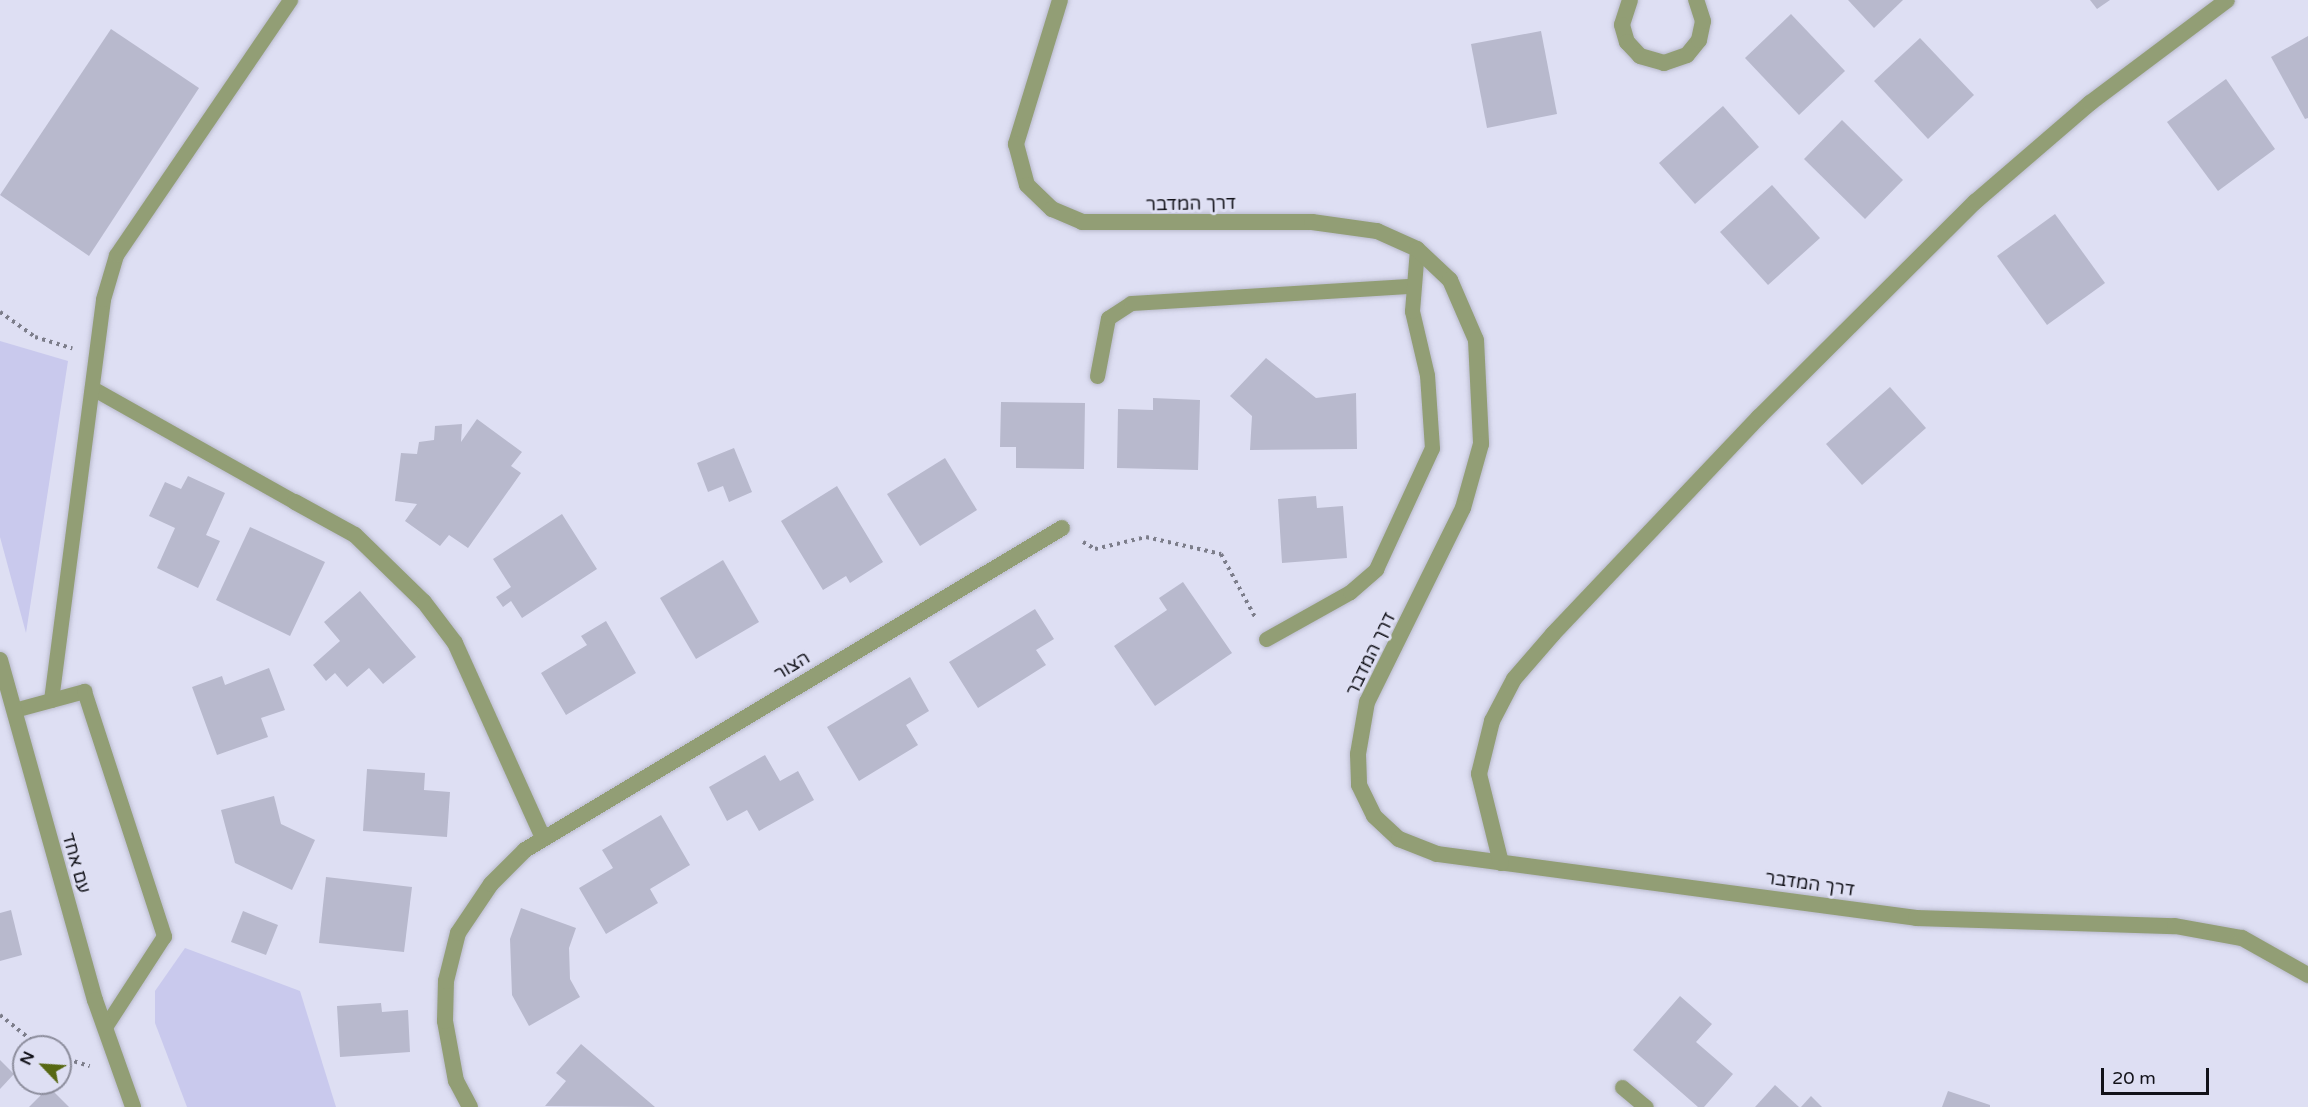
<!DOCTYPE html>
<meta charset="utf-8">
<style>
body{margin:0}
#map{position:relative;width:2308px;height:1107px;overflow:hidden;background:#dedff3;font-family:"Varela Round",Heebo,sans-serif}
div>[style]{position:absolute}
.green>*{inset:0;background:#c9c9ed}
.building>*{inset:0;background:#b8b9cd}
.path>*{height:4px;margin-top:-2px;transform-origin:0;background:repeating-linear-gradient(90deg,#7c7d8a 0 3px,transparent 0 7.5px)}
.roads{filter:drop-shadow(0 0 2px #b9bacc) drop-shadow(0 0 2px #b9bacc)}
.service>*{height:15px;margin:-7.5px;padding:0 7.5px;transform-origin:7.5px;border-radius:7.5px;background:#929e75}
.minor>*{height:16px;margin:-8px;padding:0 8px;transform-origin:8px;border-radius:8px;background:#929e75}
.tertiary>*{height:16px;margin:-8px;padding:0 8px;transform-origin:8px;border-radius:8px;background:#929e75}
span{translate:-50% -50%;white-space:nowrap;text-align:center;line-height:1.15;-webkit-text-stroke:6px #dedff3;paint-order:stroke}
.street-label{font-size:18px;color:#121219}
.north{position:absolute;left:12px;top:1035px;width:60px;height:60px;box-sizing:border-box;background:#dedff3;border:2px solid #8c8d9c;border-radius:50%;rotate:295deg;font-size:16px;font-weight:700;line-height:24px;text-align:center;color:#121219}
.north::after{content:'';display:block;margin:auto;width:21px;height:27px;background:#576813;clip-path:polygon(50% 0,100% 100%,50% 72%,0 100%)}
.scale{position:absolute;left:2101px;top:1068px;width:108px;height:27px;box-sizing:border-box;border:3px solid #121219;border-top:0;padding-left:8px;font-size:18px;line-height:21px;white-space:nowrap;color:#121219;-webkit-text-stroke:4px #dedff3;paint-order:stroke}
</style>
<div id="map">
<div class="green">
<div style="clip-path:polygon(0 341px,68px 361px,26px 633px,0 537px)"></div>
<div style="clip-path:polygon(185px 948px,300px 991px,336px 1107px,187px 1107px,155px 1023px,155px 991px)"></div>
</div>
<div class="building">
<div style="clip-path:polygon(1848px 0,1903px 0,1874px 28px)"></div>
<div style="clip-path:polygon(2090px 0,2110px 0,2097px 9px)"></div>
<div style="clip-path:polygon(1791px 14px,1845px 71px,1799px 115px,1745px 58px)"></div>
<div style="clip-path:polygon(111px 29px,199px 88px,89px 256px,0 195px)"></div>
<div style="clip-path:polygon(1541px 31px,1557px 114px,1487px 128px,1471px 44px)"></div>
<div style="clip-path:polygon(2308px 36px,2308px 118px,2305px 119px,2271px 57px)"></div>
<div style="clip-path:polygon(1920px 38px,1974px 95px,1928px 139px,1874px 81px)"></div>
<div style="clip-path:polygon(2226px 79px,2275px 149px,2218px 191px,2167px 122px)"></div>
<div style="clip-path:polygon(1723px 106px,1759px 147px,1695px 204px,1659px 163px)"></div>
<div style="clip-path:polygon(1842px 120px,1903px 180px,1865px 219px,1804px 159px)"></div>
<div style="clip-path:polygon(1772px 185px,1820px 238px,1768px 285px,1720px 232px)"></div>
<div style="clip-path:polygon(2055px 214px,2105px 283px,2047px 325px,1997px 256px)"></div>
<div style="clip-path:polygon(1266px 358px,1316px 398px,1356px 393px,1357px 449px,1250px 450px,1252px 416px,1230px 396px)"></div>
<div style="clip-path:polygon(1890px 387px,1926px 428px,1862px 485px,1826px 444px)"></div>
<div style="clip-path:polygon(1153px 398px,1200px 400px,1198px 470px,1117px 468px,1118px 409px,1153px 410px)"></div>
<div style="clip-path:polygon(1001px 402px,1085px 403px,1084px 469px,1016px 468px,1016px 447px,1000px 447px)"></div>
<div style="clip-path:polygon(477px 419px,522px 452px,511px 466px,521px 473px,468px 548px,449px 535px,440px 546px,405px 521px,417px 504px,395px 501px,401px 453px,417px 454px,419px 442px,434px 440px,435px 426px,462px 424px,461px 442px)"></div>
<div style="clip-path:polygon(734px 448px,752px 492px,729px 502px,723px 486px,708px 492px,697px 463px)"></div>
<div style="clip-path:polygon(945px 458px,977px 510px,920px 546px,887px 494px)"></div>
<div style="clip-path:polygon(188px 476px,225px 493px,206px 535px,220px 541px,198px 588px,157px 568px,175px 528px,149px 516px,165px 482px,181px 489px)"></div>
<div style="clip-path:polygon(837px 486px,883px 562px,850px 583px,846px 576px,823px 590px,781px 521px)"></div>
<div style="clip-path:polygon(1316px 496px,1317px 508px,1343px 506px,1347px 558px,1282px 563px,1278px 499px)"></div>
<div style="clip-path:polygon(562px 514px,597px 569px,522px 618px,511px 601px,503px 607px,496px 597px,511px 587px,493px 559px)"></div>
<div style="clip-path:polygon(250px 527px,325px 562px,290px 636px,216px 600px)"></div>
<div style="clip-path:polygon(723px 560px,759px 622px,696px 659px,660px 598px)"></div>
<div style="clip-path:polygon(1183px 582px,1232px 653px,1155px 706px,1114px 646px,1167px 610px,1159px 598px)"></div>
<div style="clip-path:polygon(360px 591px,416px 657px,383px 684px,369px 668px,347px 687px,335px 673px,326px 681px,313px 665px,340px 641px,324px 622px)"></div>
<div style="clip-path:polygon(1035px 609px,1054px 639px,1036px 650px,1046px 665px,978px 708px,949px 662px)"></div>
<div style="clip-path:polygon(606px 621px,636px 673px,566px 715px,541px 673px,587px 645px,581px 636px)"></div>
<div style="clip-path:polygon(269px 668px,285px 710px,261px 718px,268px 737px,217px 755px,192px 687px,222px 676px,225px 685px)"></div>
<div style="clip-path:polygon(910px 677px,929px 711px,906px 725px,918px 745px,859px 781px,827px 727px)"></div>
<div style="clip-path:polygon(765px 755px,780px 781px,798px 771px,814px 800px,759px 831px,747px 810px,727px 821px,709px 787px)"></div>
<div style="clip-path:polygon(367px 769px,425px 773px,424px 790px,450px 792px,447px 837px,363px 831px)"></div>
<div style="clip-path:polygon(274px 796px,281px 824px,315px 840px,292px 890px,235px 863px,221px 810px)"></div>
<div style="clip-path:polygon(661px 815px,690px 865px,650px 889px,658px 903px,606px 934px,579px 888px,613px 868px,602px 850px)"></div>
<div style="clip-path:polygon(326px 877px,412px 887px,404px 952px,319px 943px)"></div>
<div style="clip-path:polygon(521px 908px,576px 928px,569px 948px,570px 979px,580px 997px,529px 1026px,512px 995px,510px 939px)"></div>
<div style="clip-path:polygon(11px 910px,22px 955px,0 961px,0 913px)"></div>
<div style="clip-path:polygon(243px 911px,278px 925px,266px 955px,231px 942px)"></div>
<div style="clip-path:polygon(1680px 996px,1712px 1024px,1696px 1042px,1733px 1074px,1704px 1107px,1698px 1107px,1633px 1050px)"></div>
<div style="clip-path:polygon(381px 1003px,382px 1012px,408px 1010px,410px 1052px,340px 1057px,337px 1006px)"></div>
<div style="clip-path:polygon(581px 1044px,655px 1107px,545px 1106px,566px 1081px,556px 1073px)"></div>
<div style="clip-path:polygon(0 1060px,14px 1074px,0 1089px)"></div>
<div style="clip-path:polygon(1775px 1085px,1799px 1107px,1755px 1107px)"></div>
<div style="clip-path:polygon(49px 1087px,69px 1107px,29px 1107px)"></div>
<div style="clip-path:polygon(1948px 1091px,1990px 1105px,1990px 1107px,1942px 1107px)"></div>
<div style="clip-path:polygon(1811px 1096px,1822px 1107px,1801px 1107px)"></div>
</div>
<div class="path">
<div style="left:0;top:312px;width:43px;rotate:35.5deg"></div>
<div style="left:35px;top:337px;width:39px;rotate:17deg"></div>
<div style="left:1083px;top:542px;width:14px;rotate:30deg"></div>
<div style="left:1095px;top:549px;width:52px;rotate:-13.2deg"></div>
<div style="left:1146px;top:537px;width:77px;rotate:12.8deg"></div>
<div style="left:1221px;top:554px;width:72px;rotate:61.6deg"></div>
<div style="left:0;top:1015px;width:51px;rotate:38.7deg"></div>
<div style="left:60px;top:1057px;width:31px;rotate:17deg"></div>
</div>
<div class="roads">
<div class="service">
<div style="left:1097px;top:376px;width:59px;rotate:-79.3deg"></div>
<div style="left:1108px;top:318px;width:27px;rotate:-33deg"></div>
<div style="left:1131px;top:303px;width:282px;rotate:-3.5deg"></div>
<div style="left:92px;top:388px;width:233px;rotate:29.3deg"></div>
<div style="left:1266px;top:639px;width:96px;rotate:-29.2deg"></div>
<div style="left:1350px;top:592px;width:35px;rotate:-41deg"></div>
<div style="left:1376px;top:569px;width:133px;rotate:-65.2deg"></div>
<div style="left:1432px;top:448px;width:73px;rotate:-93.9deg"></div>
<div style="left:1427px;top:375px;width:66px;rotate:-103.2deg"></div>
<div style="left:1412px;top:311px;width:62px;rotate:-85.4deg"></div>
<div style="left:51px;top:700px;width:404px;rotate:-82.6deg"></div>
<div style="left:103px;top:299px;width:46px;rotate:-73.5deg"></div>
<div style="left:116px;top:255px;width:309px;rotate:-55.7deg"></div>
<div style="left:14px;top:710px;width:73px;rotate:-15.2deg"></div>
<div style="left:84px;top:691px;width:258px;rotate:71.9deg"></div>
<div style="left:164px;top:936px;width:108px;rotate:123deg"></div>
<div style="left:1622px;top:1087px;width:31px;rotate:40deg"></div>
</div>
<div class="minor">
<div style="left:1060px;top:0;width:151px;rotate:107deg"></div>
<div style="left:1016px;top:144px;width:42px;rotate:75deg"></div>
<div style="left:1027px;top:185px;width:35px;rotate:44deg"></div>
<div style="left:1052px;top:209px;width:33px;rotate:23deg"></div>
<div style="left:1082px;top:222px;width:230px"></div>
<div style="left:1312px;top:222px;width:66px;rotate:7.9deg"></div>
<div style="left:1377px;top:231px;width:44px;rotate:24.2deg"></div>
<div style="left:1417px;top:249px;width:45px;rotate:43.2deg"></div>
<div style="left:1450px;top:280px;width:65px;rotate:66.6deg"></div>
<div style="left:1476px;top:340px;width:104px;rotate:87.2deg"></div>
<div style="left:1481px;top:444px;width:66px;rotate:105.7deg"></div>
<div style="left:1463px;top:508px;width:216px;rotate:116.3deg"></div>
<div style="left:1367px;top:702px;width:53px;rotate:99.8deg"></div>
<div style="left:1358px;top:754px;width:31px;rotate:88deg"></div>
<div style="left:1359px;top:785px;width:34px;rotate:64deg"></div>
<div style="left:1374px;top:816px;width:34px;rotate:43deg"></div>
<div style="left:1399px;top:839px;width:41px;rotate:21.5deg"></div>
<div style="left:1437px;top:854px;width:483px;rotate:7.6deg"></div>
<div style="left:1916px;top:918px;width:259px;rotate:1.8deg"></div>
<div style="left:2175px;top:926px;width:68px;rotate:10.2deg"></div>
<div style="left:2242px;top:938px;width:76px;rotate:29.3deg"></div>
<div style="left:1630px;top:0;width:26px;rotate:108deg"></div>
<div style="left:1622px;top:25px;width:18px;rotate:74deg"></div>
<div style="left:1627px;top:42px;width:19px;rotate:47deg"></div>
<div style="left:1640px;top:56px;width:25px;rotate:16deg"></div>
<div style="left:1664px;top:63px;width:24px;rotate:-19deg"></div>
<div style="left:1687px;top:55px;width:19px;rotate:-51deg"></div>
<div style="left:1699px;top:40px;width:19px;rotate:-78deg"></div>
<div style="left:1703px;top:21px;width:22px;rotate:-108deg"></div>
<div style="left:295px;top:502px;width:68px;rotate:28.8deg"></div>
<div style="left:355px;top:535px;width:96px;rotate:44.2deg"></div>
<div style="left:424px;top:602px;width:51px;rotate:52.9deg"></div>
<div style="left:455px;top:643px;width:214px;rotate:65.7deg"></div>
<div style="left:1501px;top:863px;width:92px;rotate:-103.9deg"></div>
<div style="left:1479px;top:774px;width:55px;rotate:-76.2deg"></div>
<div style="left:1492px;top:721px;width:47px;rotate:-62.4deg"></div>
<div style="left:1514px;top:679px;width:60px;rotate:-49.1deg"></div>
<div style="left:1553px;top:634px;width:299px;rotate:-46.5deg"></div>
<div style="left:1759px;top:417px;width:305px;rotate:-44.9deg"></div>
<div style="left:1975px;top:202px;width:152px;rotate:-40.7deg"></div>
<div style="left:2090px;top:103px;width:171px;rotate:-36.9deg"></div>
<div style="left:470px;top:1107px;width:30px;rotate:-118deg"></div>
<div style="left:456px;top:1081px;width:61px;rotate:-100.4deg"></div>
<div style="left:445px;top:1021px;width:40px;rotate:-88.6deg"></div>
<div style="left:446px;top:981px;width:49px;rotate:-76deg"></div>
<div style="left:458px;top:933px;width:59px;rotate:-56deg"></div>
<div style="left:491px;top:884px;width:48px;rotate:-45deg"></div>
<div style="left:525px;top:850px;width:626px;rotate:-30.95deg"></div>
</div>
<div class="tertiary">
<div style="left:0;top:660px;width:353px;rotate:74.4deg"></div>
<div style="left:95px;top:1000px;width:114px;rotate:70.4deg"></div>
</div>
</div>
<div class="street-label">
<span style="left:1191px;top:204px;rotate:-1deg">דרך המדבר</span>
<span style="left:1371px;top:654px;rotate:-64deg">דרך המדבר</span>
<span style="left:792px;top:666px;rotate:-31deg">הצור</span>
<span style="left:76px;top:863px;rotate:74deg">עם אחד</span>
<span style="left:1810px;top:884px;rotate:8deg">דרך המדבר</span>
</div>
<div class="north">N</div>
<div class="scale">20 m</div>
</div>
